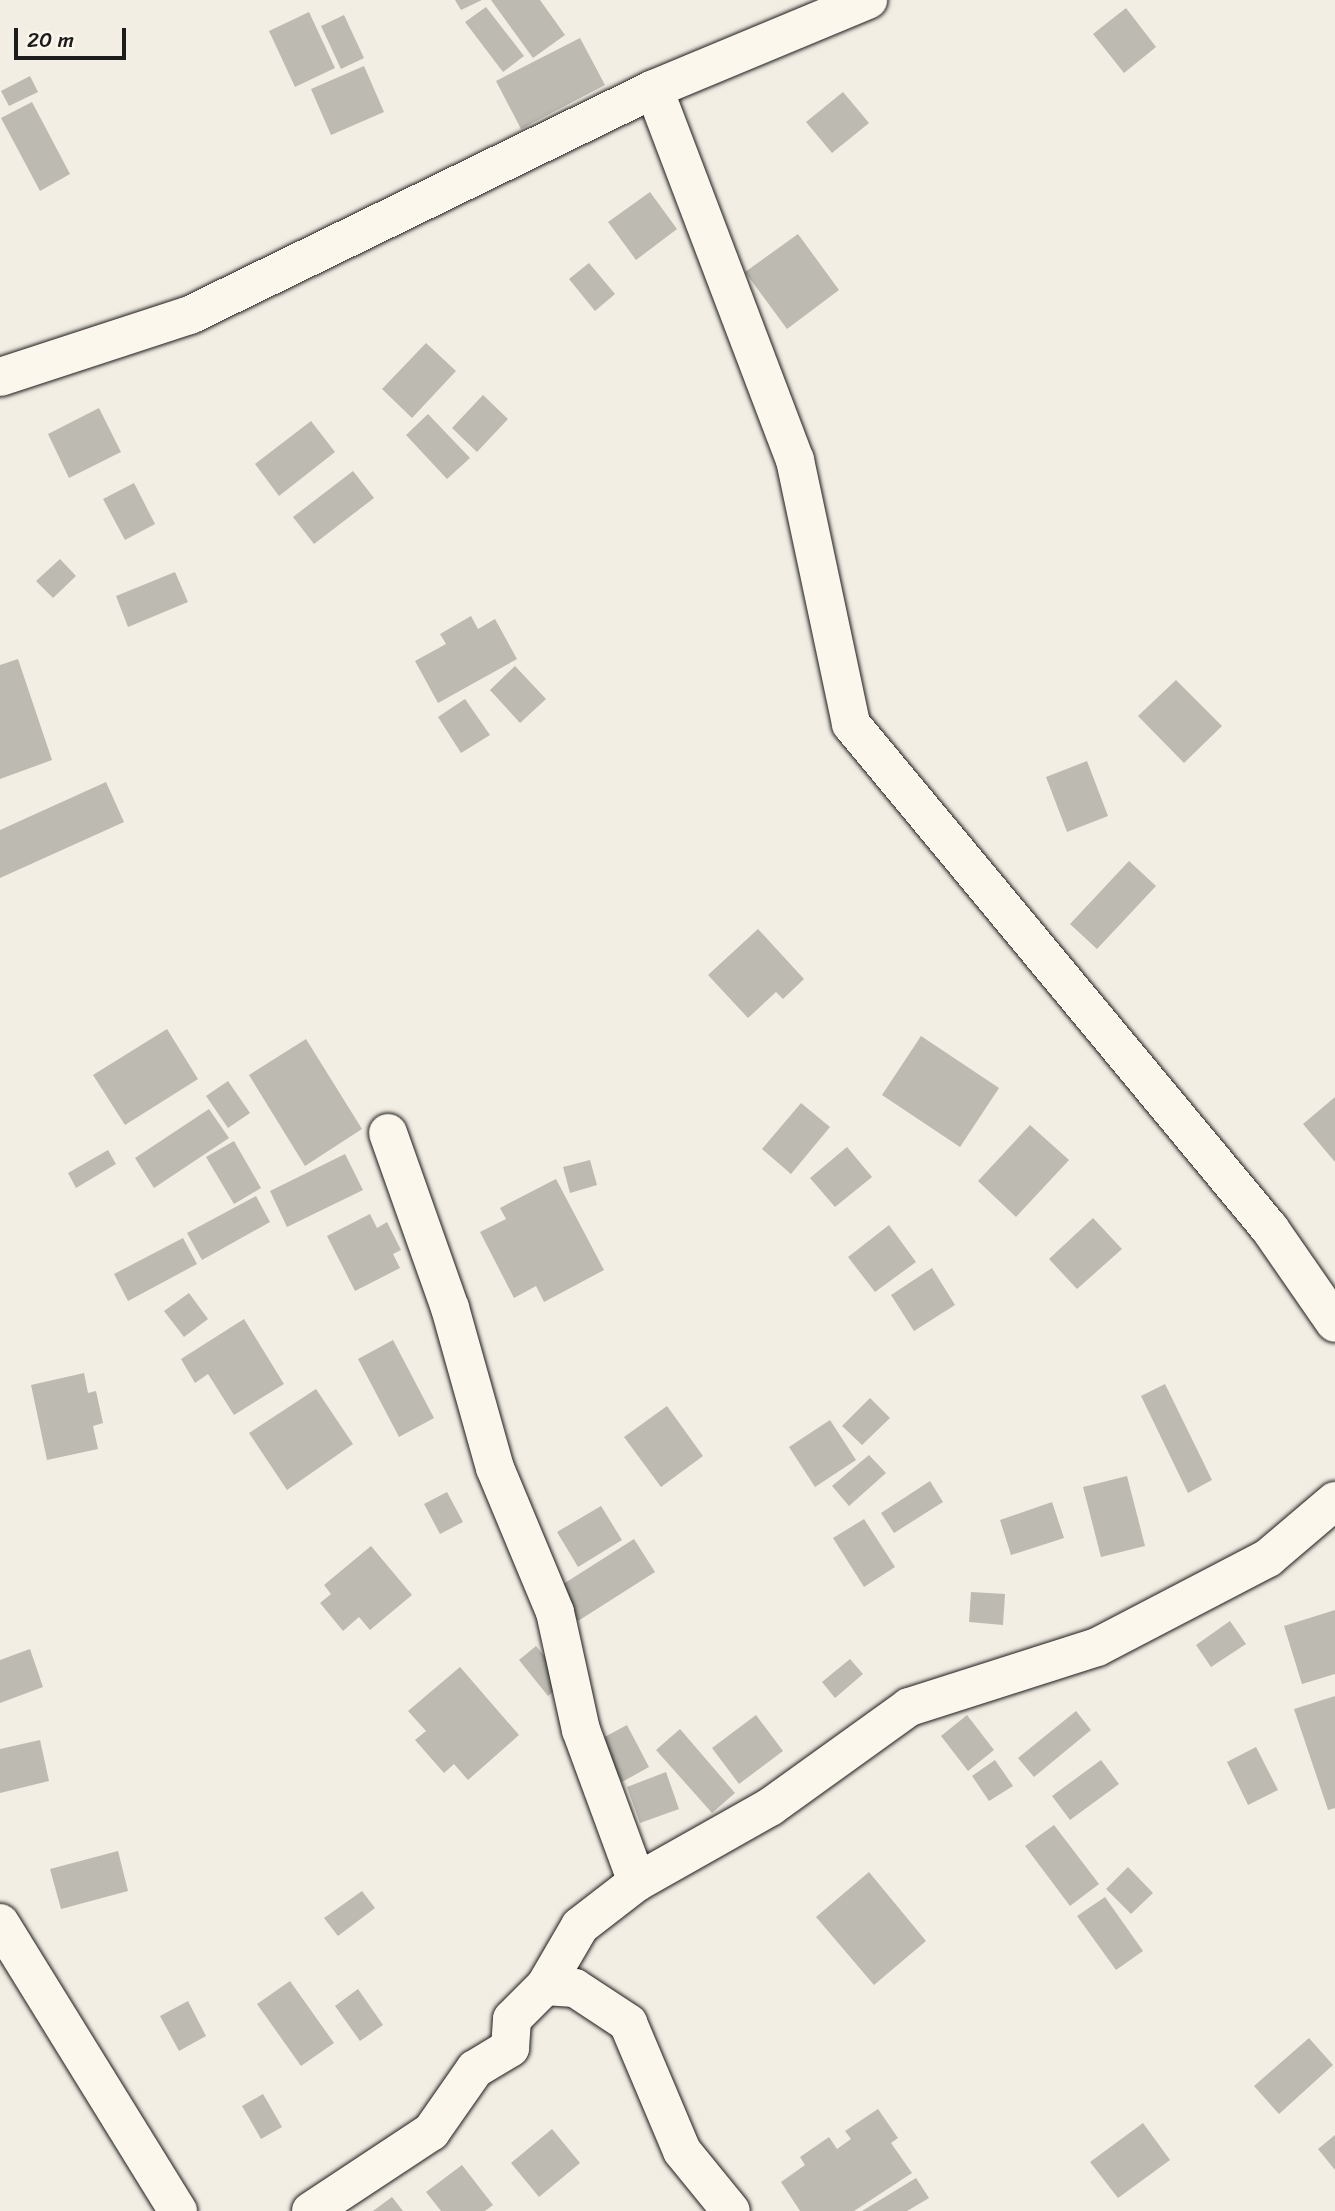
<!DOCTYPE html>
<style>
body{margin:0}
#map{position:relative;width:1335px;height:2211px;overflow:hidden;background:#f2eee4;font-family:Sriracha,sans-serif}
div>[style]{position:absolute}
.building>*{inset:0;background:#bdbab1}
.roads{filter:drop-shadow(0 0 2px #1c1c1c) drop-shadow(0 0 2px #1c1c1c)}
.minor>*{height:38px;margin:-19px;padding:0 19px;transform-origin:19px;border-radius:19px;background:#fbf7ec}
span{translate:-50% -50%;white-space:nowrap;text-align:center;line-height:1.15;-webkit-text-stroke:6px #fbf7ec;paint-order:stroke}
.scale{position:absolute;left:14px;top:28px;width:112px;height:32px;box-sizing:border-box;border:4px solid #1c1c1c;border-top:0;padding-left:9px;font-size:21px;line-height:24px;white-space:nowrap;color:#1c1c1c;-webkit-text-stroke:5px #fbf7ec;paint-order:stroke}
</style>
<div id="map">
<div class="building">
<div style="clip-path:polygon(455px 0,482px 0,461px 10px)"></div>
<div style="clip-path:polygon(491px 0,540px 0,565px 35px,533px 58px)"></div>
<div style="clip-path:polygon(486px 7px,524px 56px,503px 72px,465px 22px)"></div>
<div style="clip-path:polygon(1126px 8px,1156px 47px,1124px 73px,1093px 34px)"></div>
<div style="clip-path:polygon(309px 12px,335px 68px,295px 87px,269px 31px)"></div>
<div style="clip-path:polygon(344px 15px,364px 58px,341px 69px,321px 26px)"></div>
<div style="clip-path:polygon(580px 38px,605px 85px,521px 129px,496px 81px)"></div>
<div style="clip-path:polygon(364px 66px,384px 112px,331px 135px,311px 89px)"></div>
<div style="clip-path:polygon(30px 76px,38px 92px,9px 106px,1px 91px)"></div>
<div style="clip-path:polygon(843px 92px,869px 123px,832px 153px,806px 122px)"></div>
<div style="clip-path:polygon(32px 102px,70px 174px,40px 191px,1px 118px)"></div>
<div style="clip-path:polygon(650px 192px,677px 229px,636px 260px,608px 222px)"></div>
<div style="clip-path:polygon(798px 234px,839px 290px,787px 329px,745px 272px)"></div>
<div style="clip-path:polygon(589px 263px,615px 294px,595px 311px,569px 279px)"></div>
<div style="clip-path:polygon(426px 343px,456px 371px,412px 418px,382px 389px)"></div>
<div style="clip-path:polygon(483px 395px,508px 419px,477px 452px,452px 428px)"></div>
<div style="clip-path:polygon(99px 408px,121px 452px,69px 478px,48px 434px)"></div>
<div style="clip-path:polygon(428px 414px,470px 458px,447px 479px,406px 435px)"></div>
<div style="clip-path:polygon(311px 421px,335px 452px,279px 496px,255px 464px)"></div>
<div style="clip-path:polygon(353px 471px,374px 498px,314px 544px,293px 517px)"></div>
<div style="clip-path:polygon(134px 483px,155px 524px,125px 540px,103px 499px)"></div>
<div style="clip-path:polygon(60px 559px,76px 576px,53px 598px,36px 581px)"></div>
<div style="clip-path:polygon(175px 572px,188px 602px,128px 627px,116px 596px)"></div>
<div style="clip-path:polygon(471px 616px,478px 629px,495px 619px,517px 659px,438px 703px,415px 661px,446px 644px,440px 634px)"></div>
<div style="clip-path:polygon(18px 659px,52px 760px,0 779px,0 665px)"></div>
<div style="clip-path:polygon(515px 666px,546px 699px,520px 723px,490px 690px)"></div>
<div style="clip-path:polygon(1176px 680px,1222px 726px,1184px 763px,1138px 716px)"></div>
<div style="clip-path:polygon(465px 699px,490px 735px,461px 753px,438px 717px)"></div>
<div style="clip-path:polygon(1087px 761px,1108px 816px,1067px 832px,1046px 777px)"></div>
<div style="clip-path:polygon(106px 782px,124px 822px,0 878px,0 830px)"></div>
<div style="clip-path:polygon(1129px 861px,1156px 886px,1097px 949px,1070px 924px)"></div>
<div style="clip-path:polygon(758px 929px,804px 979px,783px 999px,776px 992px,748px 1018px,708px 975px)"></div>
<div style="clip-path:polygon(167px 1029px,198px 1079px,125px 1125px,93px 1075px)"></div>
<div style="clip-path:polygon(921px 1036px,999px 1088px,960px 1147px,882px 1095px)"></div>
<div style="clip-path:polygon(306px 1039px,362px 1129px,305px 1166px,249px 1075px)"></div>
<div style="clip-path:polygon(228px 1081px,250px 1113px,228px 1128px,206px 1096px)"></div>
<div style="clip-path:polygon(1335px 1097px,1335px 1162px,1303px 1124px)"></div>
<div style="clip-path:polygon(801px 1103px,830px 1127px,791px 1174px,762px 1149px)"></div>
<div style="clip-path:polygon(209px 1109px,229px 1138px,154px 1188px,135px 1158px)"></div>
<div style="clip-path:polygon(1030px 1125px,1069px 1160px,1016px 1217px,978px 1181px)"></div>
<div style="clip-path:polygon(234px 1141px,261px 1188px,234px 1204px,206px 1157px)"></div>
<div style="clip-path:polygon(847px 1147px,872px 1177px,835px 1207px,810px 1178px)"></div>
<div style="clip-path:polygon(108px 1150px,116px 1164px,76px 1188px,68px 1173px)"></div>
<div style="clip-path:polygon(345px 1154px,363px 1190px,287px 1227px,270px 1191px)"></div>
<div style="clip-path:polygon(590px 1160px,597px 1185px,570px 1193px,563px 1167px)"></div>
<div style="clip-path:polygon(556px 1179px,604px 1270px,544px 1302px,536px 1286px,514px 1298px,480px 1232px,506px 1219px,500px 1208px)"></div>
<div style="clip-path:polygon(256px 1196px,270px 1222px,202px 1260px,187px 1233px)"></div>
<div style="clip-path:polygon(370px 1214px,377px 1228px,387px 1222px,401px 1250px,393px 1254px,400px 1268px,355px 1291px,327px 1236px)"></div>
<div style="clip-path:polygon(1093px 1218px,1122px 1249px,1077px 1289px,1049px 1259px)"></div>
<div style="clip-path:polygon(889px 1225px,916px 1262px,875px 1292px,848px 1257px)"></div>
<div style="clip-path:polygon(183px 1238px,197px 1264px,128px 1301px,114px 1274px)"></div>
<div style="clip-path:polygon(932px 1268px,955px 1305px,914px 1331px,891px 1295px)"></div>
<div style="clip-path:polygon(189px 1293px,208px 1319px,184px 1337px,164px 1311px)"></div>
<div style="clip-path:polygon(244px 1319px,284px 1384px,234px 1415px,208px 1374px,195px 1383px,181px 1359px)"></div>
<div style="clip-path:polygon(393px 1340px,434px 1418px,399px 1437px,358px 1359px)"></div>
<div style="clip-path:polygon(84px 1373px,88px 1393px,96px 1391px,103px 1423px,93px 1426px,98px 1449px,47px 1460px,31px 1385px)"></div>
<div style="clip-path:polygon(1165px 1384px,1212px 1480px,1188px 1493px,1141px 1396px)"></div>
<div style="clip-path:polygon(316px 1389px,353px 1444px,287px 1490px,249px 1433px)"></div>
<div style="clip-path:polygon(870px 1398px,890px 1418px,862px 1445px,842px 1426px)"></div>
<div style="clip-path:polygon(667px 1406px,703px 1456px,661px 1487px,624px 1437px)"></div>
<div style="clip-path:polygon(830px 1420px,856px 1460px,815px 1487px,789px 1447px)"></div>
<div style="clip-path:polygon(869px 1455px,886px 1473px,849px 1506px,832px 1486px)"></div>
<div style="clip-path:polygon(1127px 1476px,1145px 1546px,1101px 1557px,1083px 1487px)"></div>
<div style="clip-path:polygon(930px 1481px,943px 1502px,894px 1533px,881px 1513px)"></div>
<div style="clip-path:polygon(447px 1492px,463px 1522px,440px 1534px,424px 1504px)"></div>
<div style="clip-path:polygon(1052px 1502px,1064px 1538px,1011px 1555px,1000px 1520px)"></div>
<div style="clip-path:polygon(601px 1506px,622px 1540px,578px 1567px,557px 1532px)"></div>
<div style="clip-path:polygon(864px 1519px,895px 1567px,864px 1587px,833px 1538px)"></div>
<div style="clip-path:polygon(634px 1539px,655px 1572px,578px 1621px,557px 1588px)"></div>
<div style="clip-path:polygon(371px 1546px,412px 1595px,370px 1630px,359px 1617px,343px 1631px,320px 1603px,331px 1594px,324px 1585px)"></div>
<div style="clip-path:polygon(971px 1592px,1005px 1594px,1003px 1625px,969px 1622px)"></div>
<div style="clip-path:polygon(1335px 1610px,1335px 1674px,1302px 1684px,1284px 1626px)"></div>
<div style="clip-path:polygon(1230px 1621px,1246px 1644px,1211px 1667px,1196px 1645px)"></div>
<div style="clip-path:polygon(536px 1646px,565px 1681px,548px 1696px,519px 1660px)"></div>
<div style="clip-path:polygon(30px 1649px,43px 1687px,0 1703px,0 1660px)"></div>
<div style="clip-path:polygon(850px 1659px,863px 1674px,835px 1698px,822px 1682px)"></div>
<div style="clip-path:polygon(460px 1667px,519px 1735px,468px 1780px,454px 1764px,444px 1773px,415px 1740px,426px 1731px,408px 1711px)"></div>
<div style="clip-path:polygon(1335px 1696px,1335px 1808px,1328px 1810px,1294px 1709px)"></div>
<div style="clip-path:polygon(1076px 1711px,1091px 1730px,1034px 1777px,1018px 1758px)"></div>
<div style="clip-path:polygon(756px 1715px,783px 1751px,739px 1784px,712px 1748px)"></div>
<div style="clip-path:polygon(967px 1715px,994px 1750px,968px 1771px,941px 1736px)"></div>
<div style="clip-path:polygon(627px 1725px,649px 1767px,622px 1782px,599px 1740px)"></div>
<div style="clip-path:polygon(680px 1729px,735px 1793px,712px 1813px,656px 1750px)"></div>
<div style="clip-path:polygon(40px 1740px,49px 1781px,0 1793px,0 1749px)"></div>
<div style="clip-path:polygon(1256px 1747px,1278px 1790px,1248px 1805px,1227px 1762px)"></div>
<div style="clip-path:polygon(995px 1760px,1013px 1786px,989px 1801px,972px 1776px)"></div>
<div style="clip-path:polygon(1101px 1760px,1119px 1784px,1070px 1820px,1052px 1796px)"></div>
<div style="clip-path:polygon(666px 1772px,679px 1809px,640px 1823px,627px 1787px)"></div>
<div style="clip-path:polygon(1054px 1825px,1099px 1884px,1070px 1906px,1025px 1846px)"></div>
<div style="clip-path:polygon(118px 1851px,128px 1891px,61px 1909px,50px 1869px)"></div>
<div style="clip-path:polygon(1128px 1867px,1153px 1893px,1131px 1914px,1106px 1889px)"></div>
<div style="clip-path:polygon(869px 1872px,926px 1941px,874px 1985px,816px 1917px)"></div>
<div style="clip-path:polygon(362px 1891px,375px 1908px,338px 1936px,324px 1918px)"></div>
<div style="clip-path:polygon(1105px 1897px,1143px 1951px,1116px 1970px,1077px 1916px)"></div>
<div style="clip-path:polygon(290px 1981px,334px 2043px,301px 2066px,257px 2004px)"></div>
<div style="clip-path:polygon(358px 1989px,383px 2025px,360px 2041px,335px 2006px)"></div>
<div style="clip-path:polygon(188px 2001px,206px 2036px,179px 2051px,160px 2016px)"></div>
<div style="clip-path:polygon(1309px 2038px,1333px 2065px,1279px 2114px,1254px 2086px)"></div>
<div style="clip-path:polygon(263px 2094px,282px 2127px,261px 2139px,242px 2106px)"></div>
<div style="clip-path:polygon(878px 2109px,898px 2138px,891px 2143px,912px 2173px,854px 2211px,800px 2211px,781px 2182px,805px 2165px,800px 2157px,829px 2137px,837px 2149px,851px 2139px,845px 2131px)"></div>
<div style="clip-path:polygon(1143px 2123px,1170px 2160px,1118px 2198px,1090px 2162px)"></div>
<div style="clip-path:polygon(552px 2129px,580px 2163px,539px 2197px,511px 2163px)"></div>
<div style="clip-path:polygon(1335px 2135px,1335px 2170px,1318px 2149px)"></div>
<div style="clip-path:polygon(462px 2165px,493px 2205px,485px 2211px,441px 2211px,426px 2192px)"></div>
<div style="clip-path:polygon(916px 2178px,929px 2198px,907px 2211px,862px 2211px)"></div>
<div style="clip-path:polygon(392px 2197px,403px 2211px,373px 2211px)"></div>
</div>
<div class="roads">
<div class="minor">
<div style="left:654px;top:89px;width:397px;rotate:69.2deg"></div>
<div style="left:795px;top:460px;width:270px;rotate:78deg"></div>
<div style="left:851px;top:724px;width:656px;rotate:50.32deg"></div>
<div style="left:1270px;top:1229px;width:114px;rotate:55.3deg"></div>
<div style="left:0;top:377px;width:200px;rotate:-18.1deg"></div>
<div style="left:190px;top:315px;width:516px;rotate:-25.97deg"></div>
<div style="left:654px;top:89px;width:232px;rotate:-22.6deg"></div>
<div style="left:388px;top:1133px;width:186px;rotate:70.5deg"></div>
<div style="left:450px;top:1308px;width:166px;rotate:74.3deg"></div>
<div style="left:495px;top:1468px;width:156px;rotate:67.4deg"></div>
<div style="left:555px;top:1612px;width:121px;rotate:77.6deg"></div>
<div style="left:581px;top:1730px;width:162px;rotate:69.8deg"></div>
<div style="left:0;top:1923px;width:339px;rotate:58.3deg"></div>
<div style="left:545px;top:1986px;width:69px;rotate:-59.7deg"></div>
<div style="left:580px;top:1926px;width:72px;rotate:-37.7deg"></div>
<div style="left:637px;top:1882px;width:153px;rotate:-29.4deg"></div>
<div style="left:770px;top:1807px;width:171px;rotate:-35.7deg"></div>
<div style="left:909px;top:1707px;width:197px;rotate:-17.7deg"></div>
<div style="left:1097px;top:1647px;width:193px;rotate:-27.5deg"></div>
<div style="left:1268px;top:1558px;width:88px;rotate:-40.4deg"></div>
<div style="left:311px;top:2211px;width:144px;rotate:-33.4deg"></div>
<div style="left:431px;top:2132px;width:77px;rotate:-55.1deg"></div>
<div style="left:475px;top:2069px;width:41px;rotate:-31deg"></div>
<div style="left:510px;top:2048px;width:29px;rotate:-86deg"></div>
<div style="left:512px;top:2019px;width:47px;rotate:-45deg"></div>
<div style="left:545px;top:1986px;width:30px;rotate:4deg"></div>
<div style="left:575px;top:1988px;width:64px;rotate:33.4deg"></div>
<div style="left:628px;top:2023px;width:139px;rotate:67.1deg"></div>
<div style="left:682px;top:2151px;width:77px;rotate:50.8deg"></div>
</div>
</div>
<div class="scale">20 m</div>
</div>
